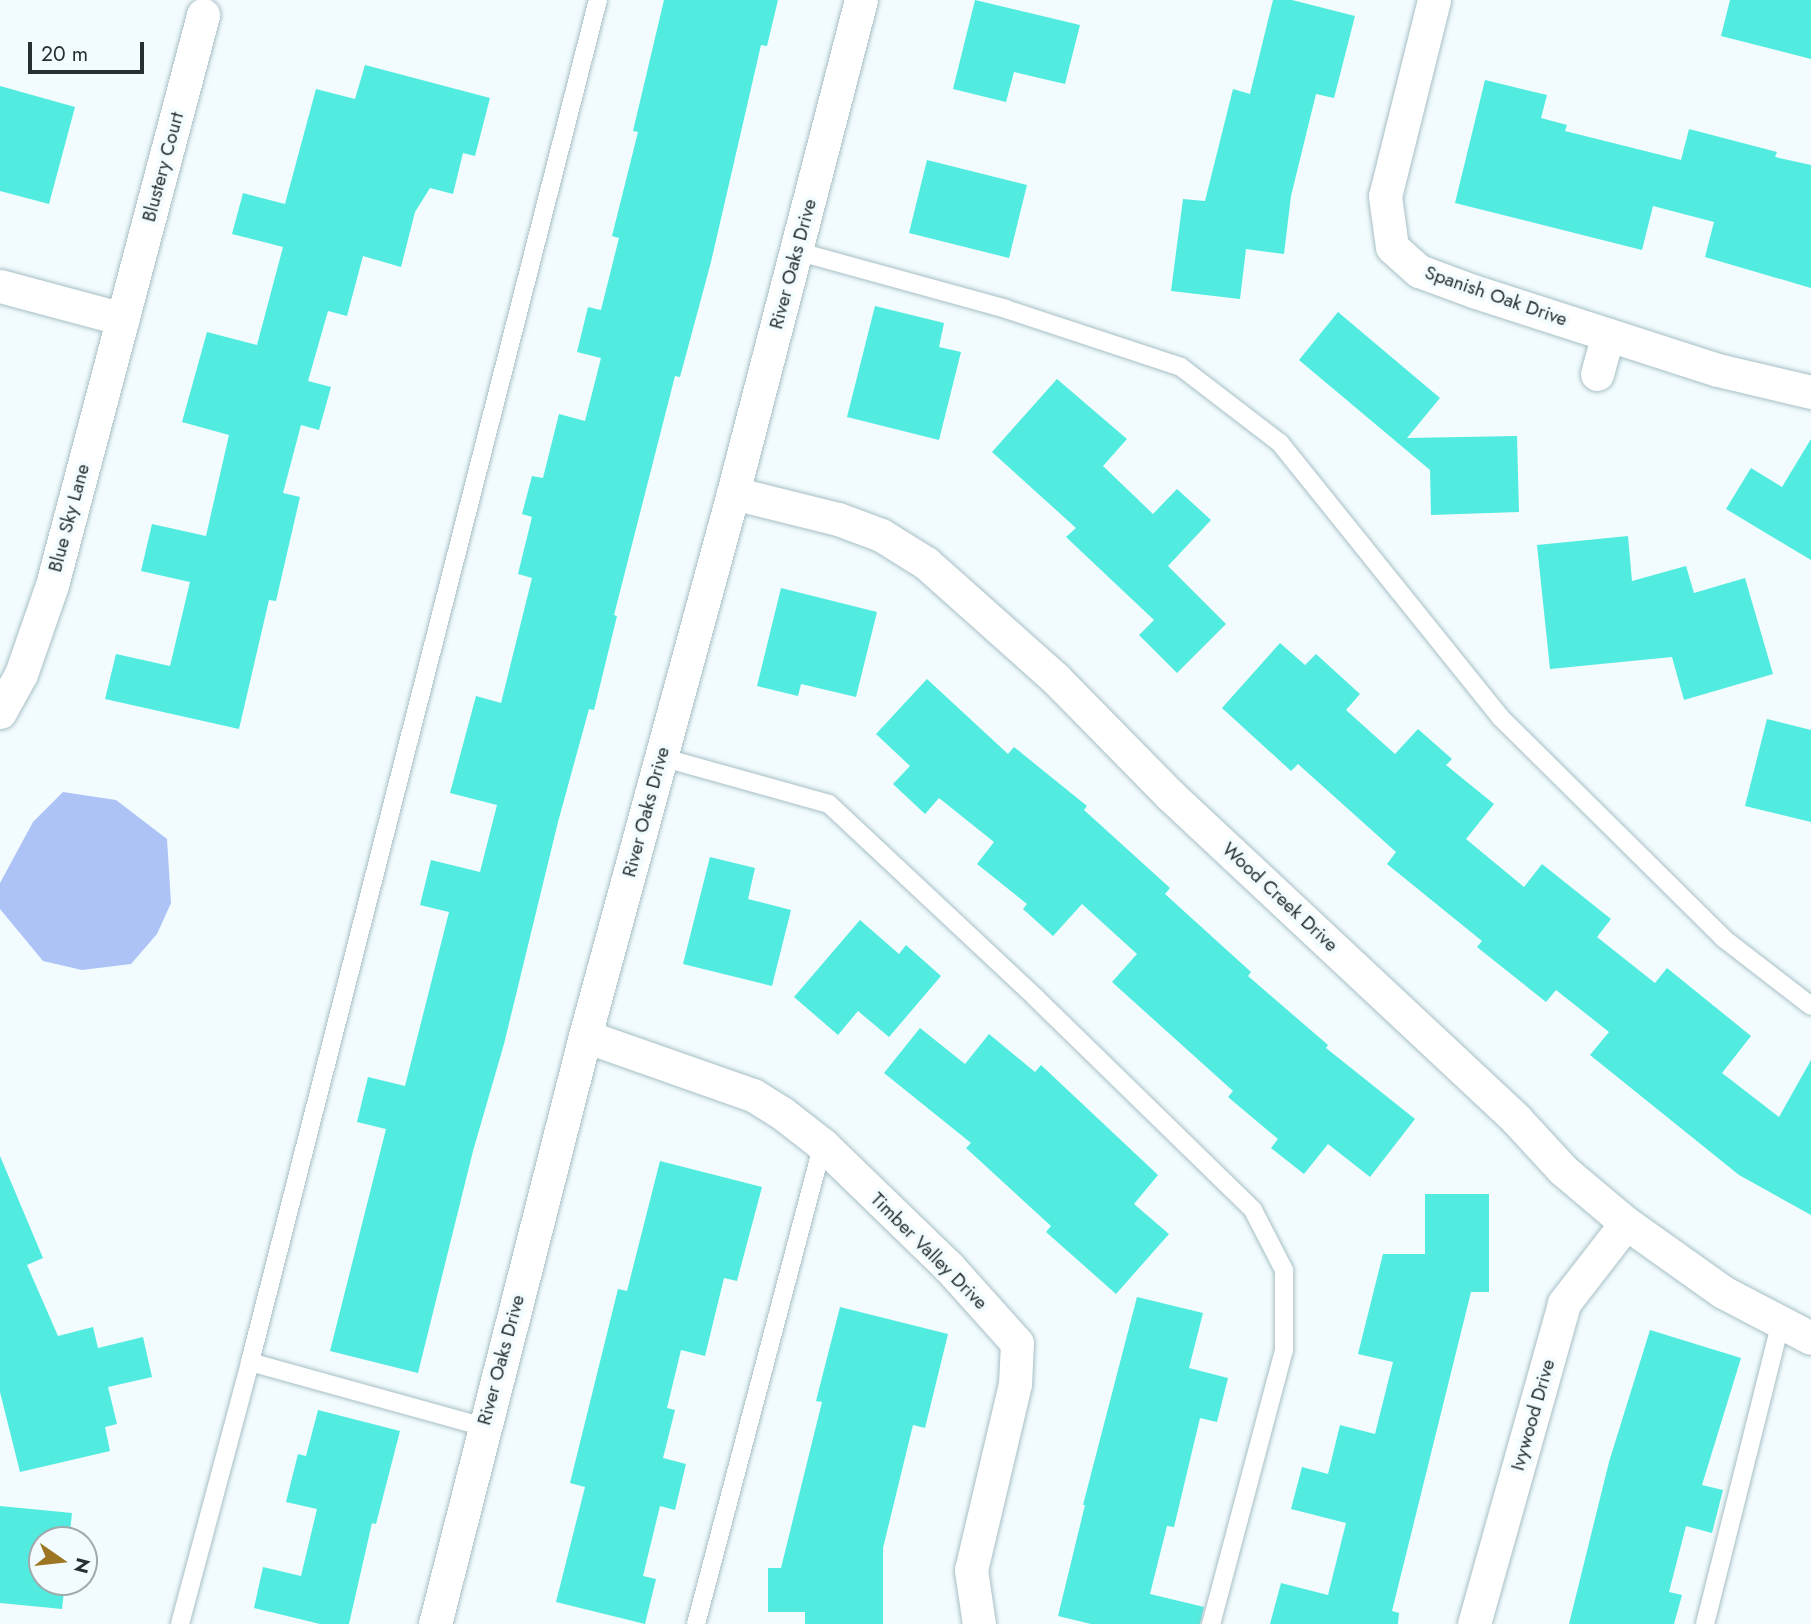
<!DOCTYPE html>
<style>
body{margin:0}
#map{position:relative;width:1811px;height:1624px;overflow:hidden;background:#f2fcfe;font-family:Jost,sans-serif}
div>[style]{position:absolute}
.water>*{inset:0;background:#adc3f6}
.building>*{inset:0;background:#52ebdf}
.roads{filter:drop-shadow(0 0 2px #a7bfc5) drop-shadow(0 0 2px #a7bfc5)}
.service>*{height:18px;margin:-9px;padding:0 9px;transform-origin:9px;border-radius:9px;background:#fff}
.minor>*{height:33px;margin:-16.5px;padding:0 16.5px;transform-origin:16.5px;border-radius:16.5px;background:#fff}
span{translate:-50% -50%;white-space:nowrap;text-align:center;line-height:1.15;-webkit-text-stroke:7px #f2fcfe;paint-order:stroke}
.street-label{font-size:19px;color:#262f32}
.north{position:absolute;left:28px;top:1526px;width:70px;height:70px;box-sizing:border-box;background:#f2fcfe;border:2px solid #a0aaac;border-radius:50%;rotate:104deg;font-size:19px;font-weight:700;line-height:28px;text-align:center;color:#262f32}
.north::after{content:'';display:block;margin:auto;width:24px;height:32px;background:#9d7623;clip-path:polygon(50% 0,100% 100%,50% 72%,0 100%)}
.scale{position:absolute;left:28px;top:42px;width:116px;height:32px;box-sizing:border-box;border:4px solid #262f32;border-top:0;padding-left:9px;font-size:21px;line-height:24px;white-space:nowrap;color:#262f32;-webkit-text-stroke:5px #f2fcfe;paint-order:stroke}
</style>
<div id="map">
<div class="water">
<div style="clip-path:polygon(63px 792px,116px 800px,167px 839px,171px 903px,157px 934px,131px 964px,82px 970px,43px 961px,0 909px,0 883px,33px 822px)"></div>
</div>
<div class="building">
<div style="clip-path:polygon(664px 0,778px 0,767px 46px,761px 45px,711px 262px,680px 377px,675px 376px,614px 615px,617px 616px,594px 710px,589px 709px,558px 822px,504px 1044px,473px 1151px,418px 1373px,330px 1351px,386px 1129px,357px 1122px,368px 1077px,405px 1086px,449px 912px,420px 905px,431px 860px,480px 872px,497px 805px,450px 793px,476px 696px,501px 703px,532px 578px,518px 574px,532px 517px,522px 514px,532px 476px,543px 478px,559px 414px,585px 421px,601px 358px,577px 352px,588px 307px,601px 310px,619px 238px,612px 236px,638px 132px,633px 131px)"></div>
<div style="clip-path:polygon(975px 0,1080px 25px,1065px 84px,1014px 72px,1006px 102px,953px 89px)"></div>
<div style="clip-path:polygon(1273px 0,1292px 0,1355px 16px,1334px 98px,1316px 94px,1291px 196px,1284px 254px,1246px 249px,1240px 299px,1171px 291px,1183px 199px,1205px 201px,1233px 89px,1250px 94px)"></div>
<div style="clip-path:polygon(1730px 0,1811px 0,1811px 59px,1721px 36px)"></div>
<div style="clip-path:polygon(365px 65px,490px 98px,475px 156px,463px 153px,453px 194px,430px 188px,415px 212px,401px 267px,363px 256px,347px 316px,328px 311px,308px 381px,331px 387px,319px 430px,301px 425px,283px 493px,300px 497px,276px 601px,269px 600px,239px 729px,105px 699px,116px 654px,170px 666px,190px 582px,141px 571px,152px 524px,206px 536px,229px 435px,182px 422px,207px 332px,257px 345px,283px 247px,232px 234px,243px 193px,285px 204px,316px 89px,355px 99px)"></div>
<div style="clip-path:polygon(1485px 80px,1547px 95px,1541px 118px,1567px 125px,1565px 131px,1681px 160px,1689px 129px,1777px 152px,1775px 157px,1811px 165px,1811px 288px,1705px 257px,1714px 222px,1653px 206px,1642px 250px,1455px 203px)"></div>
<div style="clip-path:polygon(0 86px,75px 107px,49px 204px,0 191px)"></div>
<div style="clip-path:polygon(927px 160px,1027px 185px,1009px 258px,909px 233px)"></div>
<div style="clip-path:polygon(875px 306px,944px 323px,939px 347px,961px 352px,939px 440px,847px 417px)"></div>
<div style="clip-path:polygon(1338px 312px,1440px 398px,1407px 438px,1517px 436px,1519px 512px,1431px 515px,1430px 470px,1299px 360px)"></div>
<div style="clip-path:polygon(1057px 379px,1127px 439px,1103px 466px,1153px 514px,1177px 489px,1211px 520px,1168px 566px,1226px 624px,1177px 673px,1139px 635px,1154px 620px,1066px 537px,1076px 528px,992px 452px)"></div>
<div style="clip-path:polygon(1811px 439px,1811px 560px,1726px 509px,1751px 468px,1782px 487px)"></div>
<div style="clip-path:polygon(1628px 536px,1632px 581px,1686px 566px,1694px 593px,1745px 578px,1773px 674px,1684px 700px,1672px 657px,1550px 669px,1537px 545px)"></div>
<div style="clip-path:polygon(781px 588px,877px 612px,856px 697px,801px 684px,798px 696px,757px 686px)"></div>
<div style="clip-path:polygon(1280px 643px,1305px 665px,1316px 654px,1360px 694px,1346px 710px,1395px 754px,1418px 729px,1452px 759px,1446px 765px,1494px 804px,1466px 839px,1524px 887px,1542px 864px,1611px 919px,1597px 937px,1655px 983px,1667px 968px,1751px 1036px,1722px 1073px,1779px 1117px,1811px 1060px,1811px 1215px,1739px 1175px,1590px 1055px,1609px 1032px,1556px 990px,1546px 1002px,1477px 947px,1482px 941px,1387px 864px,1396px 852px,1298px 764px,1291px 771px,1222px 708px)"></div>
<div style="clip-path:polygon(927px 679px,1008px 754px,1014px 747px,1087px 806px,1084px 810px,1170px 888px,1165px 894px,1251px 972px,1248px 976px,1328px 1045px,1326px 1048px,1415px 1119px,1370px 1177px,1328px 1144px,1304px 1174px,1271px 1148px,1278px 1139px,1228px 1097px,1233px 1091px,1112px 982px,1137px 954px,1082px 904px,1053px 936px,1023px 909px,1027px 904px,977px 864px,994px 842px,939px 798px,925px 814px,893px 784px,910px 766px,876px 734px)"></div>
<div style="clip-path:polygon(1767px 719px,1811px 730px,1811px 822px,1745px 806px)"></div>
<div style="clip-path:polygon(710px 857px,755px 868px,748px 899px,791px 910px,772px 986px,683px 964px)"></div>
<div style="clip-path:polygon(860px 920px,899px 954px,906px 945px,941px 976px,889px 1037px,858px 1011px,838px 1035px,794px 997px)"></div>
<div style="clip-path:polygon(920px 1028px,965px 1064px,989px 1034px,1035px 1072px,1041px 1065px,1158px 1175px,1134px 1204px,1169px 1234px,1116px 1294px,1046px 1232px,1051px 1226px,966px 1148px,971px 1143px,884px 1073px)"></div>
<div style="clip-path:polygon(0 1156px,43px 1258px,27px 1265px,58px 1336px,93px 1327px,98px 1348px,143px 1337px,152px 1377px,108px 1387px,117px 1424px,105px 1427px,110px 1451px,20px 1472px,0 1392px)"></div>
<div style="clip-path:polygon(660px 1161px,762px 1187px,737px 1281px,724px 1278px,705px 1356px,681px 1350px,667px 1408px,675px 1410px,663px 1458px,686px 1464px,675px 1510px,660px 1506px,643px 1576px,656px 1579px,645px 1624px,556px 1602px,585px 1487px,570px 1483px,618px 1289px,627px 1291px)"></div>
<div style="clip-path:polygon(1425px 1194px,1489px 1194px,1489px 1292px,1471px 1292px,1392px 1611px,1399px 1613px,1398px 1624px,1270px 1624px,1281px 1583px,1328px 1595px,1346px 1523px,1291px 1509px,1302px 1467px,1328px 1474px,1340px 1425px,1375px 1434px,1393px 1362px,1358px 1354px,1383px 1254px,1425px 1254px)"></div>
<div style="clip-path:polygon(1137px 1297px,1203px 1313px,1189px 1368px,1228px 1378px,1217px 1422px,1200px 1418px,1174px 1527px,1167px 1526px,1150px 1594px,1204px 1607px,1200px 1624px,1091px 1624px,1058px 1616px,1085px 1505px,1083px 1505px)"></div>
<div style="clip-path:polygon(840px 1307px,948px 1334px,925px 1428px,913px 1425px,883px 1548px,883px 1624px,805px 1624px,805px 1612px,768px 1612px,768px 1568px,781px 1568px,822px 1402px,816px 1401px)"></div>
<div style="clip-path:polygon(1650px 1330px,1741px 1358px,1702px 1485px,1723px 1490px,1712px 1533px,1686px 1526px,1669px 1592px,1682px 1595px,1674px 1624px,1569px 1624px,1609px 1462px)"></div>
<div style="clip-path:polygon(318px 1410px,400px 1431px,376px 1524px,372px 1523px,349px 1624px,320px 1624px,254px 1608px,263px 1567px,301px 1576px,317px 1509px,286px 1502px,298px 1454px,306px 1456px)"></div>
<div style="clip-path:polygon(0 1506px,72px 1513px,69px 1540px,42px 1540px,42px 1582px,65px 1582px,62px 1609px,0 1603px)"></div>
</div>
<div class="roads">
<div class="service">
<div style="left:796px;top:251px;width:218px;rotate:15.4deg"></div>
<div style="left:1006px;top:309px;width:184px;rotate:18.3deg"></div>
<div style="left:1181px;top:367px;width:125px;rotate:37.5deg"></div>
<div style="left:1280px;top:443px;width:351px;rotate:51.2deg"></div>
<div style="left:1500px;top:717px;width:314px;rotate:44.7deg"></div>
<div style="left:1723px;top:938px;width:111px;rotate:37.7deg"></div>
<div style="left:661px;top:757px;width:174px;rotate:15.6deg"></div>
<div style="left:829px;top:804px;width:284px;rotate:43.1deg"></div>
<div style="left:1036px;top:998px;width:303px;rotate:44.3deg"></div>
<div style="left:1253px;top:1210px;width:68px;rotate:62.7deg"></div>
<div style="left:1284px;top:1270px;width:80px;rotate:90deg"></div>
<div style="left:1284px;top:1350px;width:284px;rotate:104.9deg"></div>
<div style="left:250px;top:1362px;width:243px;rotate:15.5deg"></div>
<div style="left:180px;top:1624px;width:271px;rotate:-75deg"></div>
<div style="left:250px;top:1362px;width:1406px;rotate:-75.67deg"></div>
<div style="left:696px;top:1624px;width:496px;rotate:-75.2deg"></div>
<div style="left:1705px;top:1624px;width:311px;rotate:-75.9deg"></div>
</div>
<div class="minor">
<div style="left:1434px;top:0;width:202px;rotate:104deg"></div>
<div style="left:1385px;top:196px;width:51px;rotate:82.2deg"></div>
<div style="left:1392px;top:247px;width:36px;rotate:42deg"></div>
<div style="left:1419px;top:271px;width:58px;rotate:20.3deg"></div>
<div style="left:1473px;top:291px;width:257px;rotate:17.9deg"></div>
<div style="left:1718px;top:370px;width:96px;rotate:13.3deg"></div>
<div style="left:0;top:286px;width:127px;rotate:15deg"></div>
<div style="left:1597px;top:374px;width:41px;rotate:-74.6deg"></div>
<div style="left:733px;top:493px;width:108px;rotate:13.9deg"></div>
<div style="left:838px;top:519px;width:46px;rotate:20.4deg"></div>
<div style="left:881px;top:535px;width:53px;rotate:31.9deg"></div>
<div style="left:926px;top:563px;width:173px;rotate:41.7deg"></div>
<div style="left:1055px;top:678px;width:164px;rotate:45.5deg"></div>
<div style="left:1170px;top:795px;width:474px;rotate:43.1deg"></div>
<div style="left:1516px;top:1119px;width:69px;rotate:47.3deg"></div>
<div style="left:1563px;top:1170px;width:82px;rotate:40.1deg"></div>
<div style="left:1626px;top:1223px;width:119px;rotate:35.4deg"></div>
<div style="left:1723px;top:1292px;width:99px;rotate:27.6deg"></div>
<div style="left:0;top:712px;width:43px;rotate:-61.1deg"></div>
<div style="left:21px;top:674px;width:94px;rotate:-70.8deg"></div>
<div style="left:52px;top:585px;width:590px;rotate:-75.16deg"></div>
<div style="left:585px;top:1036px;width:178px;rotate:19.4deg"></div>
<div style="left:753px;top:1095px;width:34px;rotate:32deg"></div>
<div style="left:782px;top:1113px;width:52px;rotate:38deg"></div>
<div style="left:823px;top:1145px;width:174px;rotate:44.1deg"></div>
<div style="left:948px;top:1266px;width:103px;rotate:48.1deg"></div>
<div style="left:1017px;top:1343px;width:41px;rotate:92.8deg"></div>
<div style="left:1015px;top:1384px;width:191px;rotate:103.3deg"></div>
<div style="left:971px;top:1570px;width:55px;rotate:81.6deg"></div>
<div style="left:435px;top:1624px;width:607px;rotate:-75.69deg"></div>
<div style="left:585px;top:1036px;width:563px;rotate:-74.75deg"></div>
<div style="left:733px;top:493px;width:509px;rotate:-75.45deg"></div>
<div style="left:1474px;top:1624px;width:333px;rotate:-74.3deg"></div>
<div style="left:1564px;top:1303px;width:101px;rotate:-52.2deg"></div>
</div>
</div>
<div class="street-label">
<span style="left:163px;top:167px;rotate:-75deg">Blustery Court</span>
<span style="left:793px;top:264px;rotate:-75deg">River Oaks Drive</span>
<span style="left:1496px;top:296px;rotate:19deg">Spanish Oak Drive</span>
<span style="left:69px;top:518px;rotate:-75deg">Blue Sky Lane</span>
<span style="left:646px;top:812px;rotate:-75deg">River Oaks Drive</span>
<span style="left:1280px;top:897px;rotate:43deg">Wood Creek Drive</span>
<span style="left:929px;top:1251px;rotate:45deg">Timber Valley Drive</span>
<span style="left:501px;top:1360px;rotate:-75deg">River Oaks Drive</span>
<span style="left:1533px;top:1415px;rotate:-74deg">Ivywood Drive</span>
</div>
<div class="north">N</div>
<div class="scale">20 m</div>
</div>
